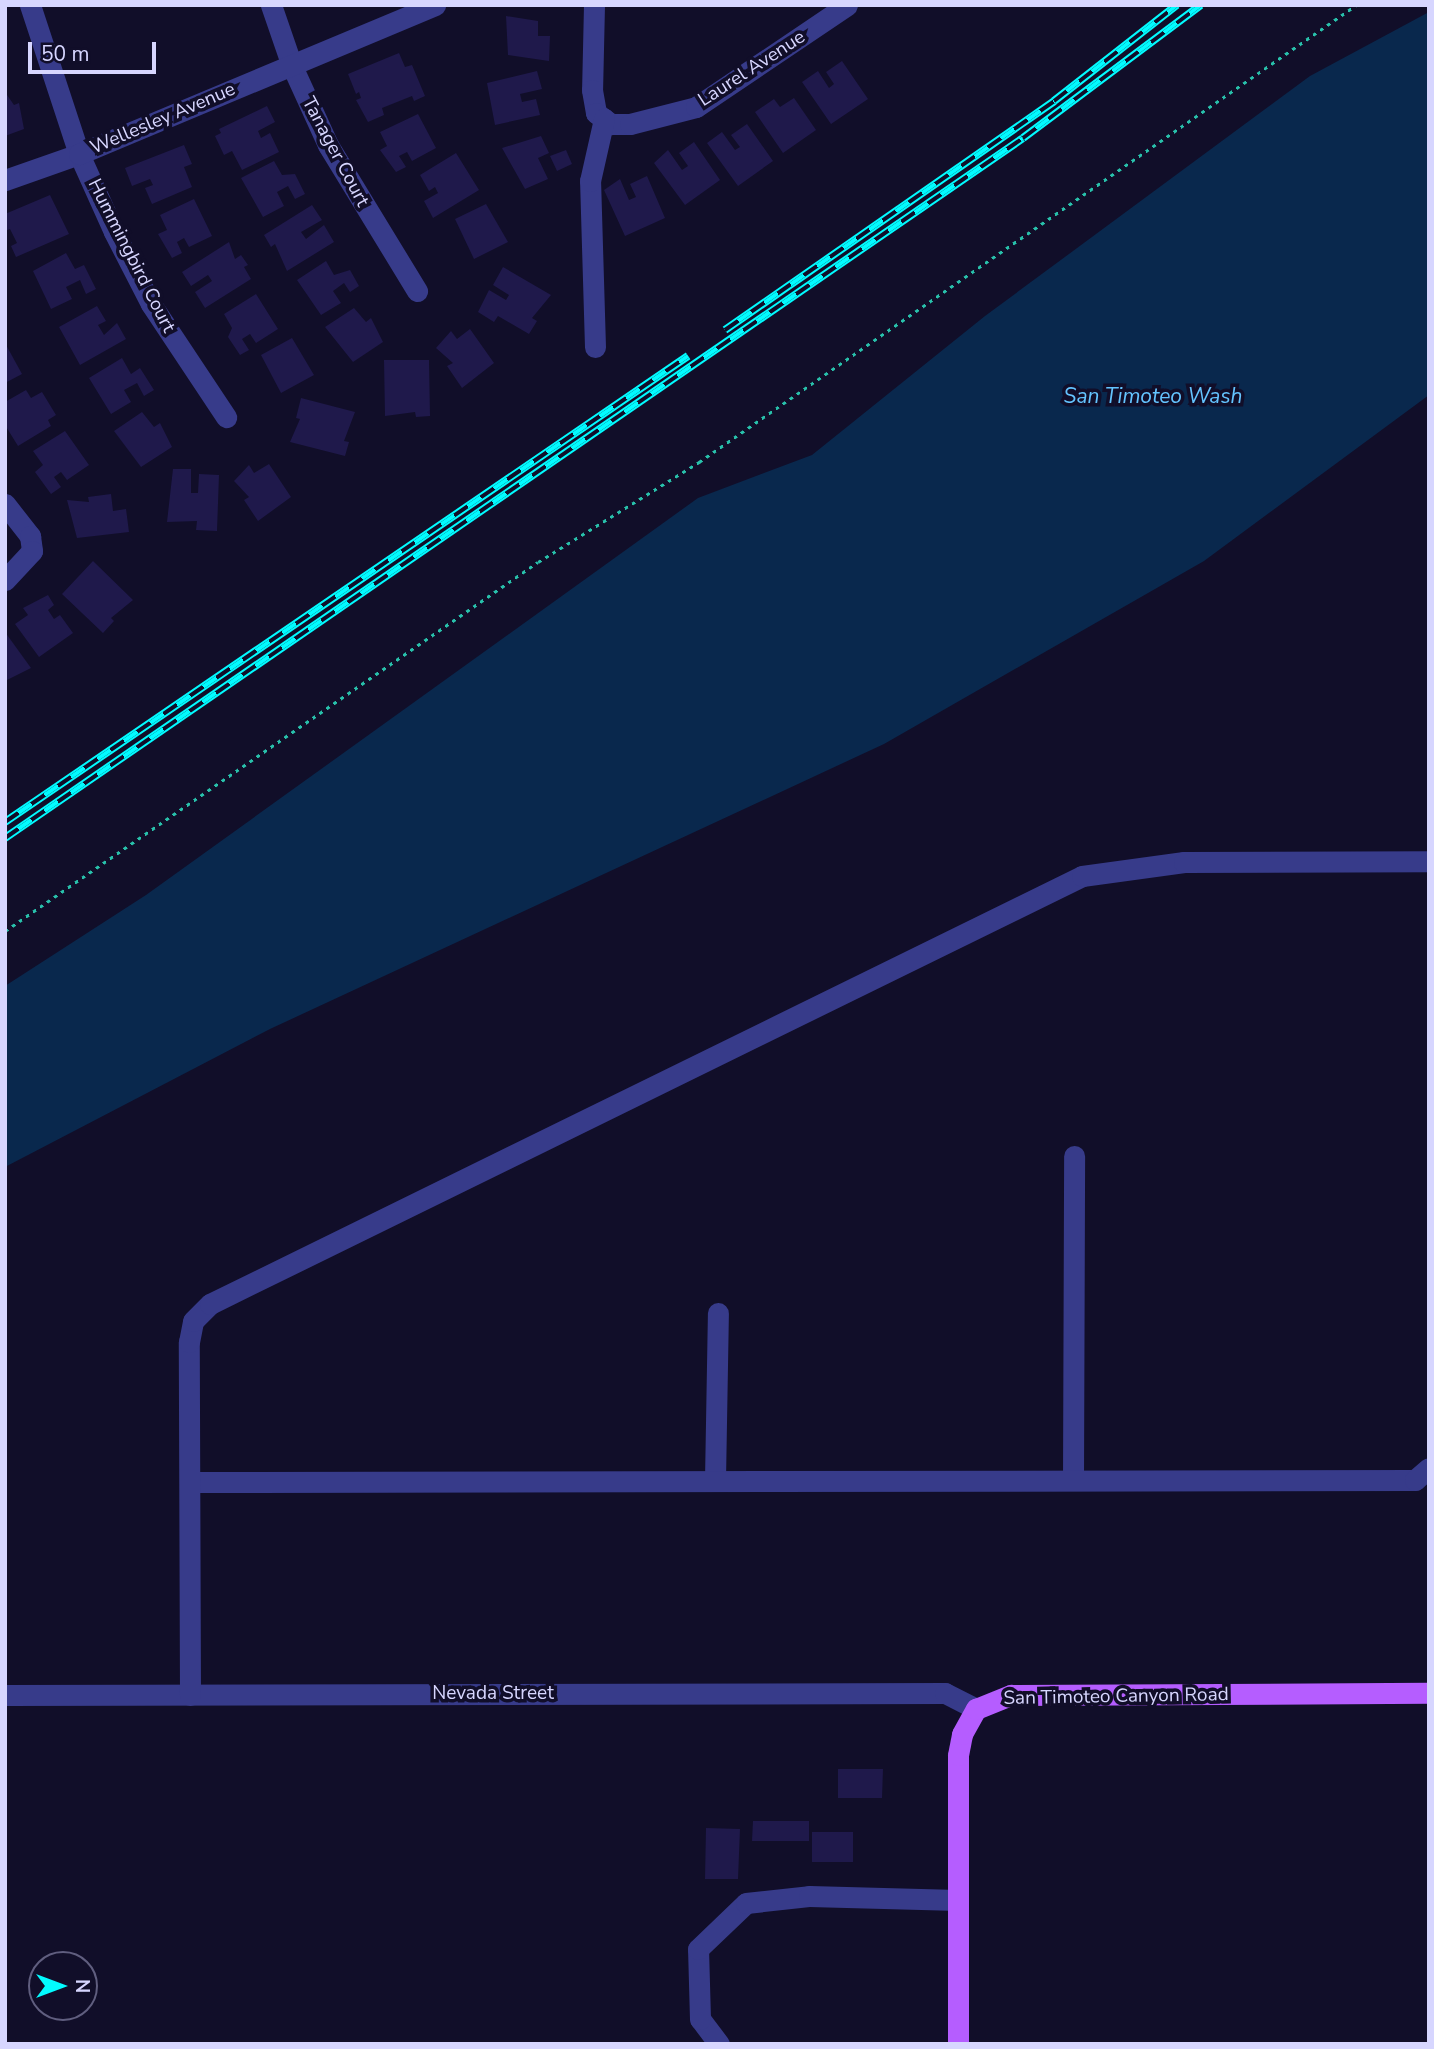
<!DOCTYPE html>
<style>
body{margin:0}
#map{position:relative;width:1434px;height:2049px;overflow:hidden;background:#110e29;font-family:"Nunito Sans",sans-serif}
div>[style]{position:absolute}
.water>*{inset:0;background:#09284d}
.building>*{inset:0;background:#1f194b}
.path>*{height:2.5px;margin-top:-1.25px;transform-origin:0;background:repeating-linear-gradient(90deg,#28c1ab 0 3.5px,transparent 0 8.5px)}
.minor>*{height:21px;margin:-10.5px;padding:0 10.5px;transform-origin:10.5px;border-radius:10.5px;background:#373b8a}
.major>*{height:21px;margin:-10.5px;padding:0 10.5px;transform-origin:10.5px;border-radius:10.5px;background:#b55dff}
.rail>*{height:8px;margin-top:-4px;transform-origin:0;background:repeating-linear-gradient(90deg,#110e29 0 16px,#02fbff 0 32px);box-sizing:border-box;border-block:2px solid #02fbff}
span{translate:-50% -50%;white-space:nowrap;text-align:center;line-height:1.15;-webkit-text-stroke:7px #110e29;paint-order:stroke}
.street-label{font-size:19px;color:#d7d6ff}
.water-label{font-size:21px;color:#64c4ff;font-style:italic}
.frame{position:absolute;inset:0;border:7px solid #d7d6ff;pointer-events:none}
.north{position:absolute;left:28px;top:1951px;width:70px;height:70px;box-sizing:border-box;background:#110e29;border:2px solid #605e7f;border-radius:50%;rotate:90deg;font-size:19px;font-weight:700;line-height:28px;text-align:center;color:#d7d6ff}
.north::after{content:'';display:block;margin:auto;width:24px;height:32px;background:#02fbff;clip-path:polygon(50% 0,100% 100%,50% 72%,0 100%)}
.scale{position:absolute;left:28px;top:42px;width:128px;height:32px;box-sizing:border-box;border:4px solid #d7d6ff;border-top:0;padding-left:9px;font-size:21px;line-height:24px;white-space:nowrap;color:#d7d6ff;-webkit-text-stroke:5px #110e29;paint-order:stroke}
</style>
<div id="map">
<div class="water">
<div style="clip-path:polygon(1429px 12px,1429px 395px,1204px 561px,884px 744px,270px 1029px,5px 1167px,5px 986px,146px 895px,698px 498px,812px 455px,985px 316px,1310px 76px)"></div>
</div>
<div class="building">
<div style="clip-path:polygon(506px 16px,538px 21px,538px 36px,550px 36px,549px 61px,508px 55px)"></div>
<div style="clip-path:polygon(399px 53px,405px 67px,412px 65px,425px 96px,414px 101px,412px 96px,382px 108px,384px 115px,368px 122px,356px 100px,361px 98px,359px 92px,356px 94px,348px 74px)"></div>
<div style="clip-path:polygon(842px 61px,868px 99px,831px 124px,802px 82px,818px 71px,829px 88px,834px 84px,826px 72px)"></div>
<div style="clip-path:polygon(537px 71px,542px 89px,520px 94px,522px 102px,536px 99px,540px 115px,495px 125px,487px 83px)"></div>
<div style="clip-path:polygon(5px 92px,14px 105px,19px 103px,24px 129px,5px 136px)"></div>
<div style="clip-path:polygon(794px 98px,816px 130px,783px 153px,755px 112px,774px 99px,780px 107px)"></div>
<div style="clip-path:polygon(267px 106px,275px 122px,258px 131px,261px 138px,270px 133px,279px 152px,242px 170px,232px 151px,224px 155px,215px 136px,221px 133px,219px 129px)"></div>
<div style="clip-path:polygon(418px 114px,436px 148px,412px 161px,407px 152px,399px 156px,406px 167px,396px 172px,380px 150px,387px 146px,380px 132px)"></div>
<div style="clip-path:polygon(747px 124px,773px 161px,738px 186px,707px 143px,722px 132px,735px 150px,740px 147px,731px 135px)"></div>
<div style="clip-path:polygon(541px 136px,549px 153px,538px 158px,548px 179px,525px 189px,502px 148px)"></div>
<div style="clip-path:polygon(694px 142px,720px 180px,685px 205px,654px 163px,668px 150px,682px 170px,688px 166px,679px 153px)"></div>
<div style="clip-path:polygon(184px 145px,192px 164px,184px 167px,192px 187px,152px 204px,145px 188px,153px 185px,150px 179px,132px 186px,125px 168px)"></div>
<div style="clip-path:polygon(566px 150px,572px 164px,557px 171px,550px 156px)"></div>
<div style="clip-path:polygon(456px 153px,479px 190px,433px 218px,424px 201px,438px 193px,435px 187px,429px 191px,420px 175px)"></div>
<div style="clip-path:polygon(274px 161px,282px 175px,295px 174px,305px 194px,295px 199px,288px 186px,277px 192px,284px 206px,263px 217px,241px 178px)"></div>
<div style="clip-path:polygon(647px 176px,665px 218px,625px 236px,604px 190px,620px 179px,629px 200px,636px 197px,630px 184px)"></div>
<div style="clip-path:polygon(50px 195px,69px 234px,16px 257px,11px 246px,17px 243px,10px 229px,5px 231px,5px 214px)"></div>
<div style="clip-path:polygon(194px 199px,212px 236px,189px 247px,184px 238px,177px 242px,182px 253px,172px 258px,158px 234px,167px 230px,160px 215px)"></div>
<div style="clip-path:polygon(486px 204px,508px 242px,474px 259px,455px 219px)"></div>
<div style="clip-path:polygon(312px 205px,322px 220px,301px 232px,306px 239px,324px 225px,334px 242px,287px 271px,275px 244px,271px 247px,264px 235px)"></div>
<div style="clip-path:polygon(229px 242px,235px 259px,241px 255px,248px 265px,244px 267px,251px 279px,205px 308px,195px 292px,212px 281px,208px 275px,191px 286px,182px 272px)"></div>
<div style="clip-path:polygon(66px 253px,75px 269px,84px 265px,96px 289px,86px 294px,80px 280px,66px 287px,72px 299px,51px 309px,33px 271px)"></div>
<div style="clip-path:polygon(326px 261px,334px 275px,350px 270px,359px 286px,350px 292px,344px 283px,333px 291px,341px 303px,321px 315px,297px 280px)"></div>
<div style="clip-path:polygon(503px 267px,551px 295px,532px 318px,537px 321px,529px 334px,498px 316px,494px 322px,478px 312px,489px 290px,506px 300px,509px 295px,493px 285px)"></div>
<div style="clip-path:polygon(256px 294px,278px 329px,256px 343px,250px 334px,242px 339px,249px 350px,240px 355px,228px 337px,232px 328px,224px 314px)"></div>
<div style="clip-path:polygon(97px 306px,106px 321px,98px 325px,104px 335px,117px 323px,126px 339px,80px 365px,59px 327px)"></div>
<div style="clip-path:polygon(354px 308px,366px 322px,371px 318px,383px 342px,353px 362px,325px 327px)"></div>
<div style="clip-path:polygon(470px 329px,494px 363px,462px 388px,447px 366px,453px 363px,436px 348px,451px 331px,457px 339px)"></div>
<div style="clip-path:polygon(292px 338px,314px 375px,281px 393px,261px 355px)"></div>
<div style="clip-path:polygon(5px 343px,22px 374px,5px 383px)"></div>
<div style="clip-path:polygon(122px 358px,131px 374px,140px 368px,154px 390px,144px 396px,137px 383px,124px 390px,131px 402px,111px 414px,89px 378px)"></div>
<div style="clip-path:polygon(384px 360px,429px 360px,430px 416px,416px 417px,415px 412px,385px 416px)"></div>
<div style="clip-path:polygon(26px 390px,31px 398px,42px 392px,56px 415px,48px 420px,51px 426px,18px 446px,5px 425px,5px 402px)"></div>
<div style="clip-path:polygon(301px 398px,355px 412px,344px 441px,349px 442px,345px 456px,290px 442px,300px 419px,296px 418px)"></div>
<div style="clip-path:polygon(142px 412px,154px 427px,160px 423px,172px 447px,141px 467px,114px 431px)"></div>
<div style="clip-path:polygon(65px 431px,89px 465px,67px 480px,61px 472px,54px 477px,61px 487px,51px 494px,35px 472px,43px 465px,33px 451px)"></div>
<div style="clip-path:polygon(269px 464px,291px 497px,258px 521px,244px 500px,249px 497px,234px 481px,249px 465px,254px 473px)"></div>
<div style="clip-path:polygon(173px 469px,191px 469px,191px 493px,198px 493px,199px 474px,219px 475px,217px 531px,196px 530px,197px 521px,167px 522px)"></div>
<div style="clip-path:polygon(111px 494px,113px 511px,126px 509px,129px 532px,77px 538px,67px 500px,89px 502px,88px 497px)"></div>
<div style="clip-path:polygon(93px 561px,133px 600px,111px 618px,114px 621px,103px 633px,62px 594px)"></div>
<div style="clip-path:polygon(48px 595px,54px 605px,48px 610px,54px 619px,60px 615px,73px 633px,39px 657px,15px 624px,28px 615px,23px 608px)"></div>
<div style="clip-path:polygon(5px 632px,31px 668px,5px 681px)"></div>
<div style="clip-path:polygon(838px 1769px,883px 1769px,882px 1798px,838px 1798px)"></div>
<div style="clip-path:polygon(753px 1821px,809px 1821px,809px 1841px,752px 1841px)"></div>
<div style="clip-path:polygon(706px 1828px,740px 1829px,738px 1879px,705px 1879px)"></div>
<div style="clip-path:polygon(812px 1832px,853px 1832px,853px 1862px,812px 1862px)"></div>
</div>
<div class="path">
<div style="left:5px;top:931px;width:648px;rotate:-34.7deg"></div>
<div style="left:538px;top:562px;width:190px;rotate:-31.8deg"></div>
<div style="left:699px;top:462px;width:800px;rotate:-34.82deg"></div>
</div>
<div class="minor">
<div style="left:30px;top:5px;width:157px;rotate:71.8deg"></div>
<div style="left:79px;top:154px;width:85px;rotate:65.8deg"></div>
<div style="left:114px;top:232px;width:81px;rotate:62.8deg"></div>
<div style="left:151px;top:304px;width:136px;rotate:56.4deg"></div>
<div style="left:271px;top:5px;width:65px;rotate:71deg"></div>
<div style="left:292px;top:66px;width:87px;rotate:65.5deg"></div>
<div style="left:328px;top:145px;width:171px;rotate:58.6deg"></div>
<div style="left:594px;top:5px;width:85px;rotate:91.3deg"></div>
<div style="left:592px;top:90px;width:23px;rotate:80deg"></div>
<div style="left:596px;top:113px;width:19px;rotate:36deg"></div>
<div style="left:611px;top:124px;width:19px"></div>
<div style="left:630px;top:124px;width:68px;rotate:-14.4deg"></div>
<div style="left:696px;top:107px;width:182px;rotate:-34deg"></div>
<div style="left:5px;top:180px;width:78px;rotate:-19.4deg"></div>
<div style="left:79px;top:154px;width:386px;rotate:-22.7deg"></div>
<div style="left:595px;top:347px;width:166px;rotate:-91.7deg"></div>
<div style="left:590px;top:181px;width:64px;rotate:-77.3deg"></div>
<div style="left:5px;top:504px;width:41px;rotate:52deg"></div>
<div style="left:30px;top:536px;width:15px;rotate:82deg"></div>
<div style="left:32px;top:551px;width:40px;rotate:133deg"></div>
<div style="left:1073px;top:1479px;width:323px;rotate:-89.8deg"></div>
<div style="left:715px;top:1480px;width:167px;rotate:-89deg"></div>
<div style="left:190px;top:1482px;width:1225px;rotate:-0.09deg"></div>
<div style="left:1415px;top:1480px;width:18px;rotate:-41deg"></div>
<div style="left:5px;top:1695px;width:940px;rotate:-0.12deg"></div>
<div style="left:945px;top:1693px;width:35px;rotate:27deg"></div>
<div style="left:190px;top:1695px;width:353px;rotate:-90.2deg"></div>
<div style="left:189px;top:1342px;width:21px;rotate:-79deg"></div>
<div style="left:193px;top:1321px;width:24px;rotate:-45deg"></div>
<div style="left:210px;top:1304px;width:971px;rotate:-26.14deg"></div>
<div style="left:1082px;top:876px;width:103px;rotate:-7.8deg"></div>
<div style="left:1184px;top:862px;width:245px;rotate:-0.2deg"></div>
<div style="left:719px;top:2044px;width:31px;rotate:-127deg"></div>
<div style="left:700px;top:2019px;width:70px;rotate:-91.6deg"></div>
<div style="left:698px;top:1949px;width:66px;rotate:-43.8deg"></div>
<div style="left:746px;top:1903px;width:63px;rotate:-6.3deg"></div>
<div style="left:809px;top:1896px;width:149px;rotate:1.5deg"></div>
</div>
<div class="major">
<div style="left:958px;top:2044px;width:289px;rotate:-90deg"></div>
<div style="left:958px;top:1755px;width:21px;rotate:-79deg"></div>
<div style="left:962px;top:1734px;width:29px;rotate:-61deg"></div>
<div style="left:976px;top:1709px;width:38px;rotate:-22deg"></div>
<div style="left:1011px;top:1695px;width:418px;rotate:-0.3deg"></div>
</div>
<div class="rail">
<div style="left:725px;top:330px;width:401px;rotate:-34.8deg"></div>
<div style="left:1054px;top:101px;width:156px;rotate:-38deg"></div>
<div style="left:5px;top:822px;width:827px;rotate:-34.31deg"></div>
<div style="left:5px;top:838px;width:1235px;rotate:-34.51deg"></div>
<div style="left:1023px;top:138px;width:222px;rotate:-36.8deg"></div>
</div>
<div class="street-label">
<span style="left:752px;top:69px;rotate:-33deg">Laurel Avenue</span>
<span style="left:163px;top:119px;rotate:-23deg">Wellesley Avenue</span>
<span style="left:335px;top:152px;rotate:62deg">Tanager Court</span>
<span style="left:131px;top:256px;rotate:63deg">Hummingbird Court</span>
<span style="left:493px;top:1694px">Nevada Street</span>
<span style="left:1116px;top:1697px;rotate:-1deg">San Timoteo Canyon Road</span>
</div>
<div class="water-label">
<span style="left:1153px;top:396px">San Timoteo Wash</span>
</div>
<div class="frame"></div>
<div class="north">N</div>
<div class="scale">50 m</div>
</div>
